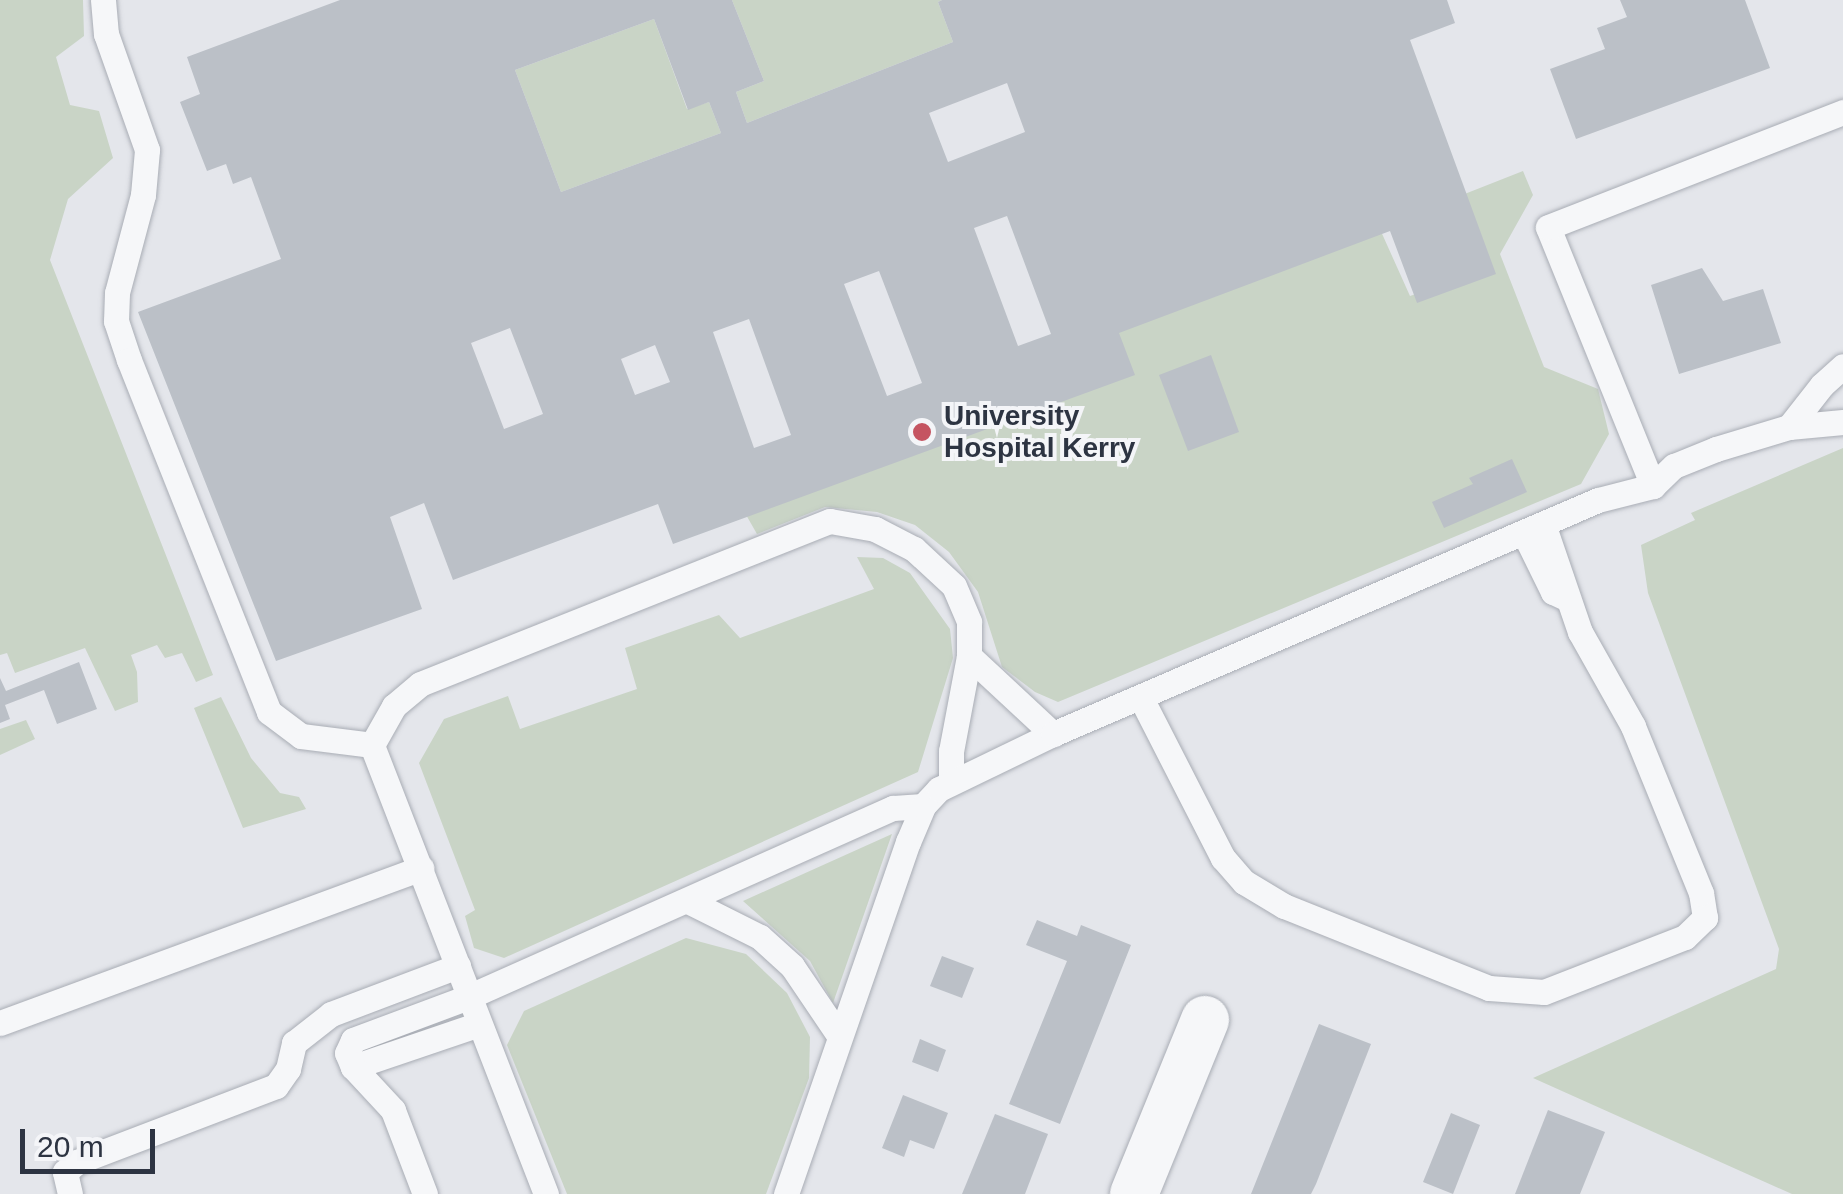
<!DOCTYPE html>
<style>
body{margin:0}
#map{position:relative;width:1843px;height:1194px;overflow:hidden;background:#e4e6eb;font-family:Arial,sans-serif}
div>[style]{position:absolute}
.green>*{inset:0;background:#c9d4c6}
.building>*{inset:0;background:#bbc0c7}
.roads{filter:drop-shadow(0 0 2px #a9adb5) drop-shadow(0 0 2px #a9adb5)}
.service>*{height:25px;margin:-12.5px;padding:0 12.5px;transform-origin:12.5px;border-radius:12.5px;background:#f6f7f9}
.minor>*{height:48px;margin:-24px;padding:0 24px;transform-origin:24px;border-radius:24px;background:#f6f7f9}
.dots>*{width:28px;height:28px;translate:-50% -50%;box-sizing:border-box;border:5px solid #f4f5f8;border-radius:50%}
span{translate:-50% -50%;white-space:nowrap;text-align:center;line-height:1.15;-webkit-text-stroke:8px #f4f5f8;paint-order:stroke}
.poi-label{font-size:28px;color:#2d3442;font-weight:700}
.left{translate:0 -50%;text-align:left}
.scale{position:absolute;left:20px;top:1129px;width:135px;height:45px;box-sizing:border-box;border:5px solid #2d3442;border-top:0;padding-left:12px;font-size:30px;line-height:35px;white-space:nowrap;color:#2d3442;-webkit-text-stroke:8px #f4f5f8;paint-order:stroke}
</style>
<div id="map">
<div class="green">
<div style="clip-path:polygon(0 0,83px 0,84px 36px,56px 57px,70px 105px,99px 111px,113px 158px,68px 199px,50px 260px,213px 675px,196px 682px,182px 653px,165px 658px,157px 645px,131px 655px,137px 672px,138px 702px,115px 711px,85px 648px,15px 673px,7px 653px,0 655px)"></div>
<div style="clip-path:polygon(732px 0,942px 0,938px 2px,953px 42px,747px 123px,736px 92px,764px 81px)"></div>
<div style="clip-path:polygon(654px 19px,687px 109px,709px 102px,721px 133px,561px 192px,515px 70px)"></div>
<div style="clip-path:polygon(1523px 171px,1533px 195px,1500px 254px,1544px 367px,1598px 389px,1609px 434px,1581px 484px,1058px 702px,1035px 692px,1002px 667px,978px 592px,949px 552px,915px 525px,877px 512px,825px 507px,757px 534px,745px 513px,1113px 327px,1379px 227px,1410px 296px,1485px 270px,1457px 197px)"></div>
<div style="clip-path:polygon(1843px 448px,1843px 1194px,1792px 1194px,1533px 1078px,1776px 969px,1779px 949px,1648px 593px,1641px 545px,1695px 520px,1691px 513px)"></div>
<div style="clip-path:polygon(857px 557px,883px 558px,910px 573px,950px 629px,953px 658px,918px 772px,504px 958px,474px 948px,465px 916px,475px 910px,419px 763px,444px 719px,508px 696px,520px 729px,637px 689px,625px 648px,719px 615px,740px 638px,874px 589px)"></div>
<div style="clip-path:polygon(221px 697px,251px 758px,280px 793px,299px 797px,306px 809px,243px 828px,194px 708px)"></div>
<div style="clip-path:polygon(26px 720px,35px 739px,0 755px,0 729px)"></div>
<div style="clip-path:polygon(892px 834px,833px 1003px,810px 961px,743px 901px)"></div>
<div style="clip-path:polygon(686px 938px,746px 954px,787px 993px,810px 1037px,809px 1078px,766px 1194px,567px 1194px,507px 1045px,524px 1011px)"></div>
</div>
<div class="building">
<div style="clip-path:polygon(evenodd,340px 0,732px 0,764px 81px,736px 92px,747px 123px,953px 42px,938px 2px,942px 0,1447px 0,1455px 23px,1410px 40px,1496px 274px,1417px 303px,1390px 231px,1119px 333px,1135px 375px,673px 544px,658px 504px,453px 580px,424px 503px,390px 517px,422px 609px,276px 661px,138px 312px,281px 259px,251px 177px,233px 184px,226px 164px,207px 171px,180px 102px,200px 94px,187px 57px,340px 0,654px 19px,688px 110px,709px 102px,721px 133px,561px 192px,515px 70px,654px 19px,340px 0,1007px 83px,1025px 132px,948px 162px,929px 113px,1007px 83px,340px 0,1007px 216px,1051px 334px,1018px 346px,974px 228px,1007px 216px,340px 0,879px 271px,922px 383px,887px 396px,844px 284px,879px 271px,340px 0,749px 319px,791px 435px,754px 448px,713px 332px,749px 319px,340px 0,510px 328px,543px 414px,504px 429px,471px 343px,510px 328px,340px 0,655px 345px,670px 382px,635px 395px,621px 359px,655px 345px)"></div>
<div style="clip-path:polygon(1620px 0,1745px 0,1770px 68px,1576px 139px,1550px 69px,1605px 49px,1597px 28px,1627px 17px)"></div>
<div style="clip-path:polygon(1702px 268px,1723px 301px,1763px 289px,1781px 343px,1679px 374px,1651px 285px)"></div>
<div style="clip-path:polygon(1211px 355px,1239px 432px,1188px 451px,1159px 375px)"></div>
<div style="clip-path:polygon(1512px 459px,1527px 492px,1444px 528px,1432px 502px,1473px 484px,1469px 478px)"></div>
<div style="clip-path:polygon(79px 662px,97px 709px,57px 724px,44px 690px,5px 705px,10px 719px,0 723px,0 678px,6px 691px)"></div>
<div style="clip-path:polygon(1037px 920px,1077px 936px,1081px 925px,1131px 945px,1060px 1124px,1009px 1104px,1067px 961px,1026px 945px)"></div>
<div style="clip-path:polygon(942px 956px,974px 968px,962px 998px,930px 986px)"></div>
<div style="clip-path:polygon(1319px 1024px,1371px 1044px,1316px 1184px,1311px 1194px,1251px 1194px)"></div>
<div style="clip-path:polygon(920px 1039px,946px 1050px,938px 1072px,912px 1062px)"></div>
<div style="clip-path:polygon(903px 1095px,948px 1113px,934px 1149px,910px 1140px,904px 1157px,882px 1148px)"></div>
<div style="clip-path:polygon(1548px 1110px,1605px 1132px,1580px 1194px,1515px 1194px)"></div>
<div style="clip-path:polygon(1451px 1113px,1480px 1125px,1453px 1194px,1423px 1182px)"></div>
<div style="clip-path:polygon(995px 1114px,1048px 1134px,1025px 1194px,962px 1194px)"></div>
</div>
<div class="roads">
<div class="service">
<div style="left:103px;top:0;width:34px;rotate:85deg"></div>
<div style="left:106px;top:34px;width:123px;rotate:70.5deg"></div>
<div style="left:147px;top:150px;width:45px;rotate:95.1deg"></div>
<div style="left:143px;top:195px;width:101px;rotate:104.9deg"></div>
<div style="left:117px;top:293px;width:28px;rotate:92deg"></div>
<div style="left:116px;top:321px;width:41px;rotate:71.6deg"></div>
<div style="left:129px;top:360px;width:379px;rotate:68.3deg"></div>
<div style="left:269px;top:712px;width:40px;rotate:37deg"></div>
<div style="left:301px;top:736px;width:72px;rotate:7.2deg"></div>
<div style="left:1789px;top:427px;width:53px;rotate:-51.8deg"></div>
<div style="left:1822px;top:385px;width:28px;rotate:-42deg"></div>
<div style="left:1653px;top:486px;width:279px;rotate:-112.1deg"></div>
<div style="left:1548px;top:227px;width:317px;rotate:-21.3deg"></div>
<div style="left:1524px;top:533px;width:66px;rotate:63.8deg"></div>
<div style="left:1553px;top:592px;width:14px;rotate:25deg"></div>
<div style="left:969px;top:656px;width:115px;rotate:42.9deg"></div>
<div style="left:1141px;top:698px;width:180px;rotate:62.9deg"></div>
<div style="left:1223px;top:858px;width:32px;rotate:49deg"></div>
<div style="left:1244px;top:882px;width:47px;rotate:31deg"></div>
<div style="left:1284px;top:906px;width:221px;rotate:21.8deg"></div>
<div style="left:1489px;top:988px;width:55px;rotate:4.2deg"></div>
<div style="left:1544px;top:992px;width:151px;rotate:-21.3deg"></div>
<div style="left:1685px;top:937px;width:28px;rotate:-44deg"></div>
<div style="left:1705px;top:918px;width:25px;rotate:-99deg"></div>
<div style="left:1701px;top:893px;width:180px;rotate:-112.2deg"></div>
<div style="left:1633px;top:726px;width:108px;rotate:-119.4deg"></div>
<div style="left:1580px;top:632px;width:114px;rotate:-108.9deg"></div>
<div style="left:690px;top:902px;width:78px;rotate:26.6deg"></div>
<div style="left:760px;top:937px;width:43px;rotate:42.2deg"></div>
<div style="left:792px;top:966px;width:82px;rotate:55.9deg"></div>
<div style="left:0;top:1023px;width:449px;rotate:-20.2deg"></div>
<div style="left:353px;top:1067px;width:133px;rotate:-18.8deg"></div>
<div style="left:70px;top:1194px;width:23px;rotate:-103deg"></div>
<div style="left:65px;top:1172px;width:16px;rotate:-40deg"></div>
<div style="left:77px;top:1162px;width:213px;rotate:-20.9deg"></div>
<div style="left:276px;top:1086px;width:21px;rotate:-55deg"></div>
<div style="left:288px;top:1069px;width:27px;rotate:-77deg"></div>
<div style="left:294px;top:1043px;width:47px;rotate:-38.1deg"></div>
<div style="left:331px;top:1014px;width:136px;rotate:-20.7deg"></div>
<div style="left:425px;top:1194px;width:90px;rotate:-110.9deg"></div>
<div style="left:393px;top:1110px;width:59px;rotate:-132.9deg"></div>
<div style="left:353px;top:1067px;width:15px;rotate:-113deg"></div>
<div style="left:347px;top:1053px;width:14px;rotate:-65deg"></div>
<div style="left:353px;top:1040px;width:123px;rotate:-20.5deg"></div>
<div style="left:468px;top:997px;width:465px;rotate:-24deg"></div>
<div style="left:893px;top:808px;width:30px;rotate:-4deg"></div>
<div style="left:546px;top:1194px;width:482px;rotate:-111.2deg"></div>
<div style="left:372px;top:745px;width:45px;rotate:-60.6deg"></div>
<div style="left:394px;top:706px;width:34px;rotate:-40deg"></div>
<div style="left:420px;top:684px;width:441px;rotate:-21.7deg"></div>
<div style="left:830px;top:521px;width:46px;rotate:10.1deg"></div>
<div style="left:875px;top:529px;width:44px;rotate:27.1deg"></div>
<div style="left:914px;top:549px;width:54px;rotate:42.8deg"></div>
<div style="left:954px;top:586px;width:39px;rotate:67deg"></div>
<div style="left:969px;top:622px;width:34px;rotate:90deg"></div>
<div style="left:969px;top:656px;width:97px;rotate:100.7deg"></div>
<div style="left:951px;top:751px;width:30px;rotate:90deg"></div>
<div style="left:786px;top:1194px;width:373px;rotate:-70.9deg"></div>
<div style="left:908px;top:842px;width:39px;rotate:-67deg"></div>
<div style="left:923px;top:806px;width:23px;rotate:-47deg"></div>
<div style="left:939px;top:789px;width:127px;rotate:-25.8deg"></div>
<div style="left:1053px;top:734px;width:593px;rotate:-23.24deg"></div>
<div style="left:1598px;top:500px;width:57px;rotate:-14.3deg"></div>
<div style="left:1653px;top:486px;width:29px;rotate:-44deg"></div>
<div style="left:1674px;top:466px;width:45px;rotate:-22deg"></div>
<div style="left:1716px;top:449px;width:76px;rotate:-16.8deg"></div>
<div style="left:1789px;top:427px;width:54px;rotate:-5.3deg"></div>
</div>
<div class="minor">
<div style="left:1134px;top:1194px;width:188px;rotate:-67.8deg"></div>
</div>
</div>
<div class="dots">
<div style="left:922px;top:432px;background:#c55461"></div>
</div>
<div class="poi-label">
<span class="left" style="left:944px;top:432px">University<br>Hospital Kerry</span>
</div>
<div class="scale">20 m</div>
</div>
